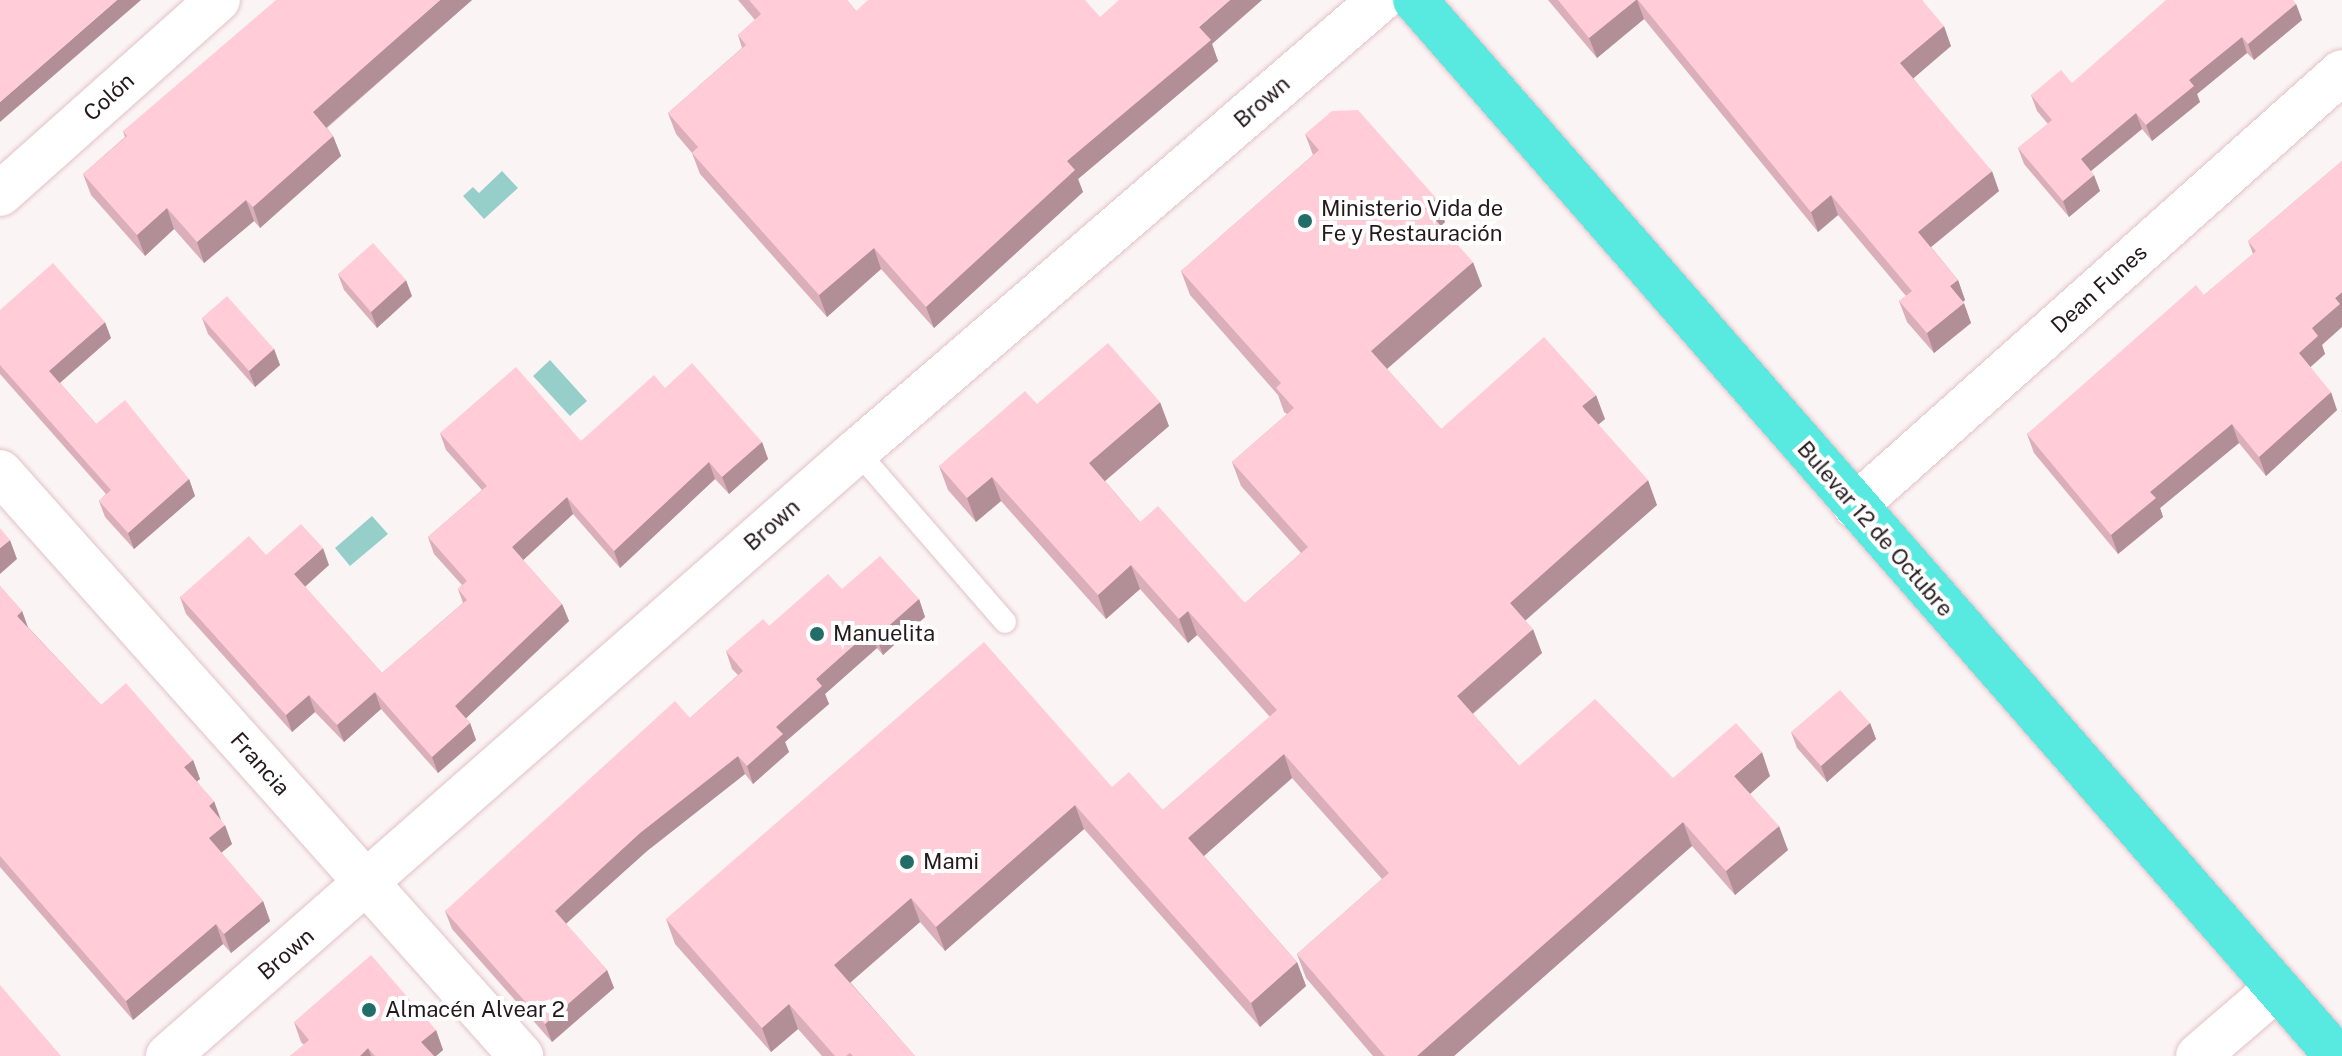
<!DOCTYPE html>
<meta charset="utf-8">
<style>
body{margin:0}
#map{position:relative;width:2342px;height:1056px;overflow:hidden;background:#fbf4f5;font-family:"Public Sans",sans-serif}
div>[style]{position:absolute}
.water>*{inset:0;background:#96cfc9}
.roads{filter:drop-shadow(0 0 2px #e2c2c8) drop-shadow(0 0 2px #e2c2c8)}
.service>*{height:22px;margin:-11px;padding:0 11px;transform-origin:11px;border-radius:11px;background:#fff}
.minor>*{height:44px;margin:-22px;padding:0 22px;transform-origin:22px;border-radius:22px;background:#fff}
.tertiary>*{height:44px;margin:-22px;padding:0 22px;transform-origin:22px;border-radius:22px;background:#fff}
.trunk>*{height:44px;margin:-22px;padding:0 22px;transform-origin:22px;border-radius:22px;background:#58eae0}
.wall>*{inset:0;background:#dbafb9}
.shaded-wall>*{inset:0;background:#b28f96}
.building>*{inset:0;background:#ffccd7}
.dots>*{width:22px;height:22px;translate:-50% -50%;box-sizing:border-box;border:4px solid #fff;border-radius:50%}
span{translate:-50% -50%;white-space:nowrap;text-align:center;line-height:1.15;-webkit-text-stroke:8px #fff;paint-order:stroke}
.street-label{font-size:22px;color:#25191c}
.poi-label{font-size:22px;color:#25191c}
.left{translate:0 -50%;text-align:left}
</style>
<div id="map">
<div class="water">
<div style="clip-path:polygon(502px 171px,518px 188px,484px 219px,463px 196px,473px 187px,479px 193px)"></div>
<div style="clip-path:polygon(550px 360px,587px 401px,570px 416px,533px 376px)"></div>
<div style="clip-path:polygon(372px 516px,388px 534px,350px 566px,335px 548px)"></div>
</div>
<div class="roads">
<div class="service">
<div style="left:857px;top:451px;width:226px;rotate:49.1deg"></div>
</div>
<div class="minor">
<div style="left:0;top:194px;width:292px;rotate:-41.7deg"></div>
<div style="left:0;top:472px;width:783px;rotate:48.26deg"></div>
<div style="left:1855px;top:506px;width:652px;rotate:-41.71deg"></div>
<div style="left:2198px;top:1056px;width:104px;rotate:-40.7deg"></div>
</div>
<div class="tertiary">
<div style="left:168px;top:1056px;width:917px;rotate:-41.29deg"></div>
<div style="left:857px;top:451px;width:691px;rotate:-40.77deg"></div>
</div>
<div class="trunk">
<div style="left:1415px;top:0;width:1402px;rotate:48.88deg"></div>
</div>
</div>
<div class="wall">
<div style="clip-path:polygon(472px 0,327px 128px,333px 136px,341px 156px,260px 228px,254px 221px,204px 263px,174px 229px,145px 256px,91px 195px,83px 174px,125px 137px,123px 131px)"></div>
<div style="clip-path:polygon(738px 0,847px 0,856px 11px,1100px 17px,1212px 44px,1218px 61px,1078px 179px,1083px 192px,934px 328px,881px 269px,827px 317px,700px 174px,692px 153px,676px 134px,668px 113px,742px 48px,738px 35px,755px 20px)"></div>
<div style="clip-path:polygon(1548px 0,1922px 0,1951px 46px,1913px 78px,1999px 191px,1931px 247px,1958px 280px,1965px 300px,1963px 302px,1971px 323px,1934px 353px,1907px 322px,1899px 301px,1906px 296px,1838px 215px,1818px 232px,1644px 19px,1597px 58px)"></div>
<div style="clip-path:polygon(2296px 4px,2302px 20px,2254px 60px,2247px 53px,2197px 94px,2200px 102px,2152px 141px,2142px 129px,2091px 171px,2100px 191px,2069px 217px,2024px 164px,2018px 148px,2048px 124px,2037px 111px,2031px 95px,2072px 83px)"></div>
<div style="clip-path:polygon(1305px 134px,1445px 222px,1441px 226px,1482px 286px,1387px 369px,1441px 429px,1605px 419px,1598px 424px,1657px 505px,1525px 620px,1542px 653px,1473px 714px,1519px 766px,1673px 778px,1770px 776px,1750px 794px,1788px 850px,1735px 895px,1692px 846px,1454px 1056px,1373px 1056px,1306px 978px,1297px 954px,1382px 879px,1292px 778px,1204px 856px,1297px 962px,1306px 986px,1260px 1027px,1084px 829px,945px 951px,920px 922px,850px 982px,915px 1056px,822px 1056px,798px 1029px,771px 1052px,675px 944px,666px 919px,1112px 787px,1163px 810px,1270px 717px,1197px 635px,1188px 643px,1140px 589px,1106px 619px,1001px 501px,976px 522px,948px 490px,939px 466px,1037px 404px,1169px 426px,1105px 481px,1140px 522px,1245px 603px,1301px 553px,1241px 486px,1232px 462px,1287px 414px,1284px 412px,1278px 395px,1190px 295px,1181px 271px,1313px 155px)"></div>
<div style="clip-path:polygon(2342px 161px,2322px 345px,2325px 354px,2310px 367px,2337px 410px,2266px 476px,2239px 443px,2160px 508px,2163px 517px,2118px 554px,2034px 453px,2027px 434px,2204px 295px,2253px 254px,2248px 241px)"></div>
<div style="clip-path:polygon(338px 274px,412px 296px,377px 328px,344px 290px)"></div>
<div style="clip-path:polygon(0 310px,111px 338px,60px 383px,96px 424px,189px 479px,195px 496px,134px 549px,105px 517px,99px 501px,106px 494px,0 374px)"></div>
<div style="clip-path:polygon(202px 318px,274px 349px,280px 365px,255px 387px,208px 334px)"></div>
<div style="clip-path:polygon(665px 388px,762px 442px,768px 459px,729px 494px,715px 479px,620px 568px,573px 514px,523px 560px,562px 604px,569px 621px,466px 718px,470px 723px,476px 740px,438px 773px,381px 709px,344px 742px,315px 712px,292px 732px,186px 614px,180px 597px,266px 555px,329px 565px,305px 587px,382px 673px,463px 603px,458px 589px,462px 585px,434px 554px,428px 537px,482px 490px,446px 450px,440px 433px,581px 441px)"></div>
<div style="clip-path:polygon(0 586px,22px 611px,28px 627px,101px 705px,193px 760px,200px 779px,197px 781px,221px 820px,232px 844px,221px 853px,263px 901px,270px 921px,231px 953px,223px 944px,133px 1020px,0 867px)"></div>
<div style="clip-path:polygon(842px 589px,919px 599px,925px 617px,883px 655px,877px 648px,825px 694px,829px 704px,785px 742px,789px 752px,753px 784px,745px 774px,647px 851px,566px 924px,607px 970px,614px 988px,552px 1042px,452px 929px,445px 911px,690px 718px,738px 675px,732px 669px,726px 651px,769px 626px)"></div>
<div style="clip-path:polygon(1870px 723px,1876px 739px,1827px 782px,1797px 748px,1791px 732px)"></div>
<div style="clip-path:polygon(294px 1022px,436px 1030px,443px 1050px,436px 1056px,290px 1056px,304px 1045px,301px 1042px)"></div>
</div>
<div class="shaded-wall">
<div style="clip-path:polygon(117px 0,141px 0,0 122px,0 102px)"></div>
<div style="clip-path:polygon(440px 0,472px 0,320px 133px,313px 112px)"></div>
<div style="clip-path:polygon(1230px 0,1262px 0,1212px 44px,1218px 61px,1078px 179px,1083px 192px,934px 328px,926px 307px,1067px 161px,1199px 27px)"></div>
<div style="clip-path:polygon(1636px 0,1637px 0,1644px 19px,1597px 58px,1589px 38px)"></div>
<div style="clip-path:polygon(2296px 4px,2302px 20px,2254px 60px,2248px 44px)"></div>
<div style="clip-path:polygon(1944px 26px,1951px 46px,1908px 83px,1900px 63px)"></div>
<div style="clip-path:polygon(2242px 37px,2247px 53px,2197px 94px,2200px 102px,2152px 141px,2146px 125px,2189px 80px)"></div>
<div style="clip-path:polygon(2136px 113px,2142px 129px,2086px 175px,2081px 159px)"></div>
<div style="clip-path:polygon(333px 136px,341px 156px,260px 228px,253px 207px)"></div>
<div style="clip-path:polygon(1992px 171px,1999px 191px,1925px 252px,1918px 232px)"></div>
<div style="clip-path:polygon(2094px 175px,2100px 191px,2069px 217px,2063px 201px)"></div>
<div style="clip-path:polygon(1831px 195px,1838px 215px,1818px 232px,1811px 212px)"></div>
<div style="clip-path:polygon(1436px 198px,1445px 222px,1434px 232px,1425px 208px)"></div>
<div style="clip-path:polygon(246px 200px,254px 221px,204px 263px,197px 242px)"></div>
<div style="clip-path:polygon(167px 208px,174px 229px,145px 256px,137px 235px)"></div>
<div style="clip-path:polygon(874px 248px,881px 269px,827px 317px,819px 295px)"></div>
<div style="clip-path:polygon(1473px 262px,1482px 286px,1380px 375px,1371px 351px)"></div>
<div style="clip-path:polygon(406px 280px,412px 296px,377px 328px,371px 312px)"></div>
<div style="clip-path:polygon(1958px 280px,1965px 300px,1957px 306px,1950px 286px)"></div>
<div style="clip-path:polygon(2342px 292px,2342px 327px,2322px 345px,2325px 354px,2305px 372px,2299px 353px,2312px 328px,2335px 298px)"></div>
<div style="clip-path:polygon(1964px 303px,1971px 323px,1934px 353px,1927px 333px)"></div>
<div style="clip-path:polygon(105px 322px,111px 338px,55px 387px,49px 371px)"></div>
<div style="clip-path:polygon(274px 349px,280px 365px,255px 387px,249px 371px)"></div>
<div style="clip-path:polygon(2331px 392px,2337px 410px,2266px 476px,2259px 457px)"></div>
<div style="clip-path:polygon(1596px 395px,1605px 419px,1591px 431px,1582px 406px)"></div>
<div style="clip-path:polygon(1160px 402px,1169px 426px,1098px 487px,1089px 463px)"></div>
<div style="clip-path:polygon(2232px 424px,2239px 443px,2160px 508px,2163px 517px,2118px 554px,2111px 535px,2150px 492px)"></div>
<div style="clip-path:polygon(762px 442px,768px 459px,729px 494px,722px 477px)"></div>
<div style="clip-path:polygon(709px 462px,715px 479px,620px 568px,614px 551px)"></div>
<div style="clip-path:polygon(992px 477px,1001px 501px,976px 522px,967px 498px)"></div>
<div style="clip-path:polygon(189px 479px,195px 496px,134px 549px,128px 533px)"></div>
<div style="clip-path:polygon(1648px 480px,1657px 505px,1518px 627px,1510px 603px)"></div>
<div style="clip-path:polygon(567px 497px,573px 514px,519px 564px,512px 547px)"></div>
<div style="clip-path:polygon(10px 540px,17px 559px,0 574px,0 548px)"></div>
<div style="clip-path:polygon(323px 548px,329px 565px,300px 591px,294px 574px)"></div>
<div style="clip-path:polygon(1131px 565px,1140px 589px,1106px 619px,1098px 595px)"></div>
<div style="clip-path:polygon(919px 599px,925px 617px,883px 655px,876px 637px)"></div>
<div style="clip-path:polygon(562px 604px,569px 621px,461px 723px,455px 706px)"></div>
<div style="clip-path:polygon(22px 611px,29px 631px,17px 616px)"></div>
<div style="clip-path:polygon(1188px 611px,1197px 635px,1188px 643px,1179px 619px)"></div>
<div style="clip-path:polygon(1533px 629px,1542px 653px,1465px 720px,1457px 696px)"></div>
<div style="clip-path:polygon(871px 630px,877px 648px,825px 694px,829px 704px,785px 742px,789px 752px,753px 784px,747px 766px,776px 727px,816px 679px)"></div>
<div style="clip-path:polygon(375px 692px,381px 709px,344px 742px,337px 725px)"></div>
<div style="clip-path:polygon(309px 695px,315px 712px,292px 732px,286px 715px)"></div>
<div style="clip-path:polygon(470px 723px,476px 740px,438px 773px,432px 757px)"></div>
<div style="clip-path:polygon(1870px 723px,1876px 739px,1827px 782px,1821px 766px)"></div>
<div style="clip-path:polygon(1762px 752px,1770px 776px,1743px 800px,1734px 776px)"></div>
<div style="clip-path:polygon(1284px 754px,1292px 778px,1197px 862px,1188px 838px)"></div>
<div style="clip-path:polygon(738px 756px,745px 774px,647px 851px,561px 928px,555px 911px,640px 833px)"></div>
<div style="clip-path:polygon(193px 760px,200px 779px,191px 786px,184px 767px)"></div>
<div style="clip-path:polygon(214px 801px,221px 820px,209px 806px)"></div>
<div style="clip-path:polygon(1075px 805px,1084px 829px,945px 951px,936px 927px)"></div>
<div style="clip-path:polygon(1683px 822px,1692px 846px,1454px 1056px,1417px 1056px)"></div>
<div style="clip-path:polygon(225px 825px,232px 844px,216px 857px,209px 838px)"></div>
<div style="clip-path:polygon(1779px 826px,1788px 850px,1735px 895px,1726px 871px)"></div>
<div style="clip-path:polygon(911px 898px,920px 922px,843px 989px,834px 965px)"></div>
<div style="clip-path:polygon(263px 901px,270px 921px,231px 953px,224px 934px)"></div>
<div style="clip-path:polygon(216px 924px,223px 944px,133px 1020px,126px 1001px)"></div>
<div style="clip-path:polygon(1297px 962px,1306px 986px,1260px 1027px,1251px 1003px)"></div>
<div style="clip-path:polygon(607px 970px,614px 988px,552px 1042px,545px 1024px)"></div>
<div style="clip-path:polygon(789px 1004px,798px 1029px,771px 1052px,762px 1028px)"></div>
<div style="clip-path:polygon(436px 1030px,443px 1050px,436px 1056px,426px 1056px,421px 1042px)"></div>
<div style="clip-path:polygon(368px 1048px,371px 1056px,360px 1056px)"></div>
</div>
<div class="building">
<div style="clip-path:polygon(0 0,117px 0,0 102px)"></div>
<div style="clip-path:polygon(276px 0,440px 0,313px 112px,333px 136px,253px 207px,246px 200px,197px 242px,167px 208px,137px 235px,83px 174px,127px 136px,123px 131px)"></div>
<div style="clip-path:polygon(749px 0,847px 0,856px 11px,868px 0,1085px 0,1100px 17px,1119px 0,1230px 0,1199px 27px,1211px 40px,1067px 161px,1075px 170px,926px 307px,874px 248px,819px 295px,692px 153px,698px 147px,668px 113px,746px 45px,738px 35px,761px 14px)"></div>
<div style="clip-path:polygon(1558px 0,1636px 0,1589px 38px)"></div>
<div style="clip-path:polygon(1638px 0,1922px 0,1944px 26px,1900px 63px,1992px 171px,1918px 232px,1958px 280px,1950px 286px,1964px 303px,1927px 333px,1899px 301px,1912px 291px,1831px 195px,1811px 212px)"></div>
<div style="clip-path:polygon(2166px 0,2293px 0,2296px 4px,2248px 44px,2242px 37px,2189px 80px,2194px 86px,2146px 125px,2136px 113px,2081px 159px,2094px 175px,2063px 201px,2018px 148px,2052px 120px,2031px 95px,2061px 70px,2072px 83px)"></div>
<div style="clip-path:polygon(1358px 110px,1436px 198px,1425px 208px,1473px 262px,1371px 351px,1441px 429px,1544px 337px,1596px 395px,1582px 406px,1648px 480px,1510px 603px,1533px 629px,1457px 696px,1519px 766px,1595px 699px,1673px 778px,1736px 723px,1762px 752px,1734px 776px,1779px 826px,1726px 871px,1683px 822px,1417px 1056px,1385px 1056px,1297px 954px,1389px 873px,1284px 754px,1188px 838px,1297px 962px,1251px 1003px,1075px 805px,936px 927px,911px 898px,834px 965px,915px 1056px,853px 1056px,850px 1053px,846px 1056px,835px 1056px,789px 1004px,762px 1028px,666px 919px,984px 642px,1112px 787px,1129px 772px,1163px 810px,1277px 710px,1188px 611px,1179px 619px,1131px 565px,1098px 595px,992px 477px,967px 498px,939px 466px,1025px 391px,1037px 404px,1108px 343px,1160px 402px,1089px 463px,1140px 522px,1158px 506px,1245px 603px,1308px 547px,1232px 462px,1294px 408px,1276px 388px,1281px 383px,1181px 271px,1319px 150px,1305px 134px,1332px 111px)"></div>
<div style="clip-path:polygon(2342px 161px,2342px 292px,2335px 298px,2340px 304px,2312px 328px,2318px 336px,2299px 353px,2331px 392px,2259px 457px,2232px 424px,2150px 492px,2156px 498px,2111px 535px,2027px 434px,2196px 285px,2204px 295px,2256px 251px,2248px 241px)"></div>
<div style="clip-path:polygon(373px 243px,406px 280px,371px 312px,338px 274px)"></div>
<div style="clip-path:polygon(53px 263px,105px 322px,49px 371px,96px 424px,125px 400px,189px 479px,128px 533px,99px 501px,111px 490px,0 365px,0 310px)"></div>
<div style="clip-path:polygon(227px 296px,274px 349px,249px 371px,202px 318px)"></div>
<div style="clip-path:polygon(692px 363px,762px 442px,722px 477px,709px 462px,614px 551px,567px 497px,512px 547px,562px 604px,455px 706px,470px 723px,432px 757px,375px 692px,337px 725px,309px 695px,286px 715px,180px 597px,249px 536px,266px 555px,301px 524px,323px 548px,294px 574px,382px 673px,467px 600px,458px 589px,467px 581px,428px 537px,487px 486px,440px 433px,516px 367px,581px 441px,654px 375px,665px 388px)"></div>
<div style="clip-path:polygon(0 528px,10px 540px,0 548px)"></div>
<div style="clip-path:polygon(880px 556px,919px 599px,876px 637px,871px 630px,816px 679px,822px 686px,776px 727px,783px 734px,747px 766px,738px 756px,640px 833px,555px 911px,607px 970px,545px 1024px,445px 911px,675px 701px,690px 718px,743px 671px,726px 651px,763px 619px,769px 626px,828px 574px,842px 589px)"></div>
<div style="clip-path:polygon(0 586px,22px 611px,17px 616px,101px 705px,126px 683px,193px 760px,184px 767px,214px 801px,209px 806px,225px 825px,209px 838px,263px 901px,224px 934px,216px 924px,126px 1001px,0 856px)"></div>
<div style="clip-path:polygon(1840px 690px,1870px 723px,1821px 766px,1791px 732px)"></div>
<div style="clip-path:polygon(371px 955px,436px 1030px,421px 1042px,434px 1056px,375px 1056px,368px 1048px,360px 1056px,290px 1056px,309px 1040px,294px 1022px)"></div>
<div style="clip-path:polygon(0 985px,61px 1056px,0 1056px)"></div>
</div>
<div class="dots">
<div style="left:1305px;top:221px;background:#236d68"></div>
<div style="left:817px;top:634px;background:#236d68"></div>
<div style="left:907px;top:862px;background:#236d68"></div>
<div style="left:369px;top:1010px;background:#236d68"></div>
</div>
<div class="street-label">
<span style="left:109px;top:97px;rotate:-42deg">Colón</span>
<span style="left:1262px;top:102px;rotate:-41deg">Brown</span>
<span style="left:2099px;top:289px;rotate:-42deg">Dean Funes</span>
<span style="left:772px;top:525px;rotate:-41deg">Brown</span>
<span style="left:1875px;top:529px;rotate:49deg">Bulevar 12 de Octubre</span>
<span style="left:260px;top:764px;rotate:48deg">Francia</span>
<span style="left:286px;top:954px;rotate:-41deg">Brown</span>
</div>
<div class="poi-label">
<span class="left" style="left:1321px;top:221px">Ministerio Vida de<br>Fe y Restauración</span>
<span class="left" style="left:833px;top:634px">Manuelita</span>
<span class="left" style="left:923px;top:862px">Mami</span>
<span class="left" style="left:385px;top:1010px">Almacén Alvear 2</span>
</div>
</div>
